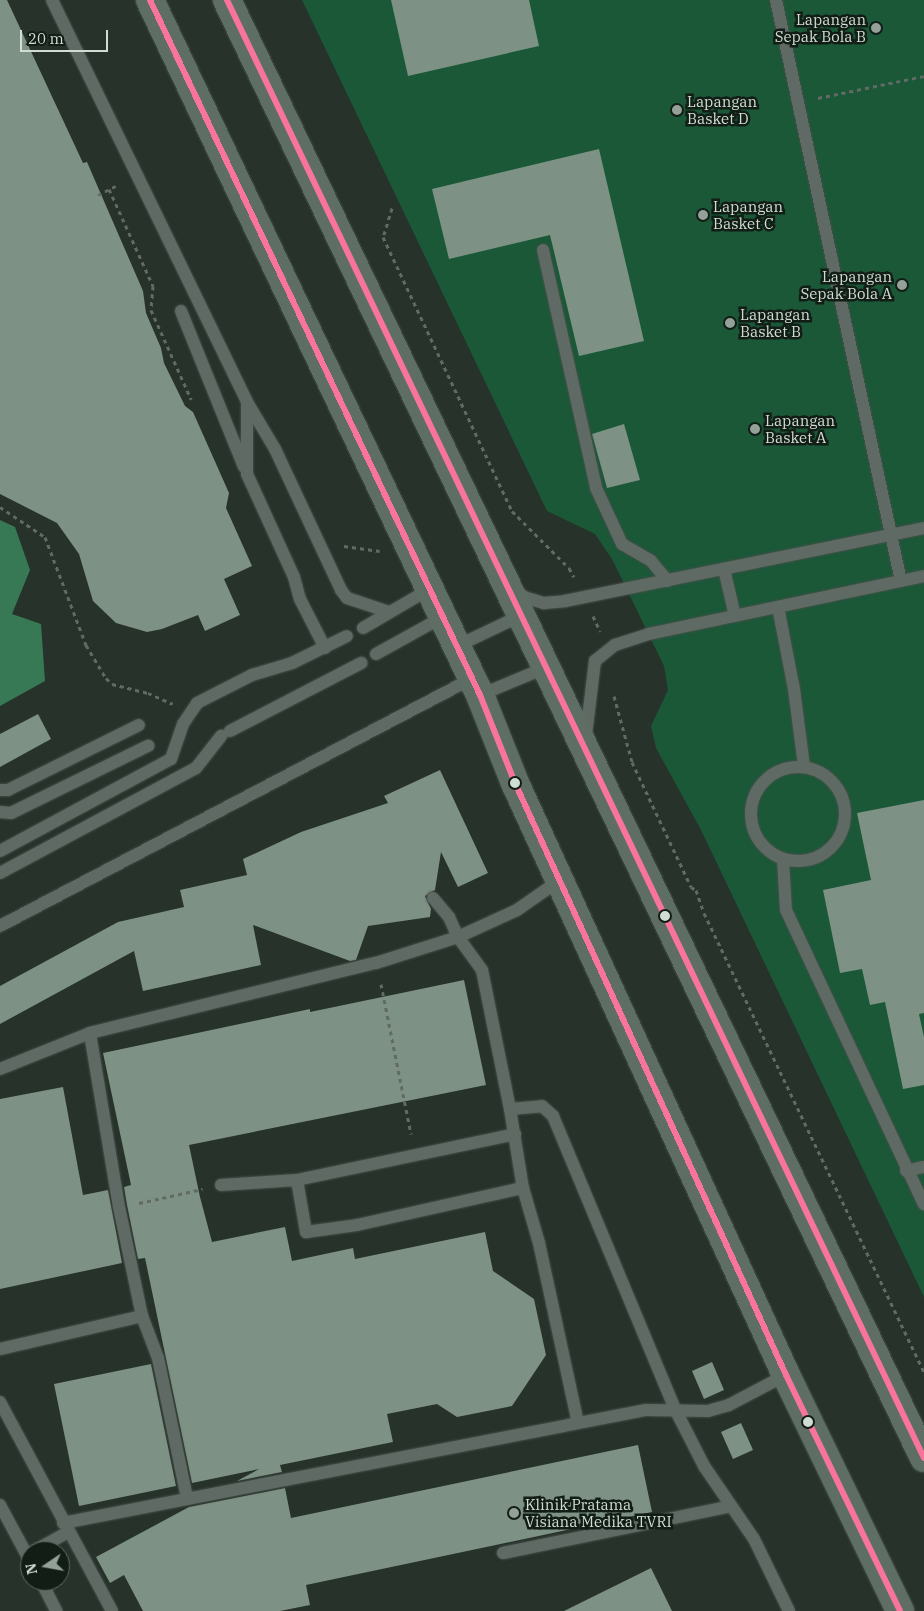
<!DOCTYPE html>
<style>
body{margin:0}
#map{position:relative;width:924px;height:1611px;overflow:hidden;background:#26322a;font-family:"IBM Plex Serif",serif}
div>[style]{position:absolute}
.green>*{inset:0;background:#1a5838}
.water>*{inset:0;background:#377954}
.building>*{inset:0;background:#7d9184}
.path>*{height:3px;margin-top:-1.5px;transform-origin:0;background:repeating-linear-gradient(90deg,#626a65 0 4px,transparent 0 8px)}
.roads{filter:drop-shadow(0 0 1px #455049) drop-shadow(0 0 1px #455049)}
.lane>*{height:12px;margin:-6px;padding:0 6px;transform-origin:6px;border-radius:6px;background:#606a64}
.lane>.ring{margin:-6px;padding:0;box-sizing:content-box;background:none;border:12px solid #606a64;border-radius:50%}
.primary>*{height:28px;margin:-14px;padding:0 14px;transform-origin:14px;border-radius:14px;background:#5e6e65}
.bus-1>*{height:6px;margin:-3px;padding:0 3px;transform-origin:3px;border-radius:3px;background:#f9749b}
.dots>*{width:14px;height:14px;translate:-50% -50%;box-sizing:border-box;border:2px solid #121d16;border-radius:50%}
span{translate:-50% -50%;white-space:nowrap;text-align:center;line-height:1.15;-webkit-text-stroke:5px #121d16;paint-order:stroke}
.poi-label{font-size:15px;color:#cfddd3}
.right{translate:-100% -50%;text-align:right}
.left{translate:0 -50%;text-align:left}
.north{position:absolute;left:20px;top:1541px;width:50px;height:50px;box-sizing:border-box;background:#121d16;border:1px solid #5e6a62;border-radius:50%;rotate:258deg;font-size:14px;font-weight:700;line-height:20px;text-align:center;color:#cfddd3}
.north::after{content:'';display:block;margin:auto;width:18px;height:22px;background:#94a198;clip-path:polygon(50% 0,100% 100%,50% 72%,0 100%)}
.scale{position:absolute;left:20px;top:30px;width:88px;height:22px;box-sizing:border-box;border:2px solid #cfddd3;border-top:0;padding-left:6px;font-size:15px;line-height:18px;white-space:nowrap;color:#cfddd3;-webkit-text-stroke:4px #121d16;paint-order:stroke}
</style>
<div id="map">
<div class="green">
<div style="clip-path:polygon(302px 0,924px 0,924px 1297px,701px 830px,656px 748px,651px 726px,668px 690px,664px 666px,612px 559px,595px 534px,547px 511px)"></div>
</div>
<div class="water">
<div style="clip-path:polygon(0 520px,15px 527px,30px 570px,12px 614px,41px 624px,45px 681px,0 706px)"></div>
</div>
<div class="building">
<div style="clip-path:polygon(0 0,7px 0,83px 163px,87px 162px,143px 291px,146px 313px,161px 348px,164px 363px,185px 406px,193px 412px,229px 493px,226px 508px,252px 566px,224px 579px,240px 615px,205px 631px,198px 615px,162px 629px,147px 632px,116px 623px,93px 601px,79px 554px,57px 523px,0 494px)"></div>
<div style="clip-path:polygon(391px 0,529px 0,539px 46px,408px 76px)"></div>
<div style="clip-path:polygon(599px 149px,644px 341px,579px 356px,550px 235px,449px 259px,432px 189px)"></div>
<div style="clip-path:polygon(624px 424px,640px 480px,607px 488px,592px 434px)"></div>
<div style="clip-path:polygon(38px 714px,51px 739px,0 767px,0 734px)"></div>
<div style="clip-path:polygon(440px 770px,488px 873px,458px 887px,441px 852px,435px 890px,425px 896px,431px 909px,430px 917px,368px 926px,356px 960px,350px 961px,253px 925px,261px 965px,143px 991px,134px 951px,0 1024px,0 986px,118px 922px,184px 907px,180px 890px,247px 875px,243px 859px,301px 832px,388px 803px,384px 796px)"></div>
<div style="clip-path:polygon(924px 800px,924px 1013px,919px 1014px,924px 1037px,924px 1085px,903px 1089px,885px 1002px,870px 1005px,862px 969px,840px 973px,823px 890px,871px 880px,857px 813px)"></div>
<div style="clip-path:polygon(464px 980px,486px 1085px,189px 1145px,200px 1197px,212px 1242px,285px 1227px,292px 1261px,353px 1248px,355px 1259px,485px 1232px,493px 1271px,534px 1299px,546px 1355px,512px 1406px,457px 1417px,437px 1404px,387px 1414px,393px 1442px,280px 1465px,282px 1472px,237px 1481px,259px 1469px,192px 1483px,145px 1258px,138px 1259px,127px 1205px,124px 1187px,131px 1185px,103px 1053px,310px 1009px,310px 1012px)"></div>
<div style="clip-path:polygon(63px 1087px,83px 1195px,108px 1190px,122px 1263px,0 1289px,0 1099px)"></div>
<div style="clip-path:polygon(712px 1362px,724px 1390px,704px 1399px,692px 1371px)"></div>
<div style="clip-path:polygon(151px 1364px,176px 1486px,79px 1506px,54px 1384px)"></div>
<div style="clip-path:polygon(741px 1423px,753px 1450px,733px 1459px,721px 1432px)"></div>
<div style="clip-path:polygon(638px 1445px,652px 1512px,306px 1585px,310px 1605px,280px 1611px,143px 1611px,124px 1575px,110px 1583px,96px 1557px,189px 1507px,285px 1488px,291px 1518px)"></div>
<div style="clip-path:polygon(651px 1568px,672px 1611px,564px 1611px)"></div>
</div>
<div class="path">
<div style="left:818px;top:98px;width:108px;rotate:-11.7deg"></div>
<div style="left:109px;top:189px;width:107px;rotate:65.6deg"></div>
<div style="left:153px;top:286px;width:24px;rotate:95deg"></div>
<div style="left:151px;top:310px;width:98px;rotate:65.8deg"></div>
<div style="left:98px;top:195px;width:22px;rotate:-27deg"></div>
<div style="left:392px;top:208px;width:30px;rotate:107deg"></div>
<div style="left:383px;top:237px;width:303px;rotate:64.8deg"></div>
<div style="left:512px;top:511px;width:81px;rotate:45deg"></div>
<div style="left:569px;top:568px;width:10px;rotate:61deg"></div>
<div style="left:0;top:507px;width:54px;rotate:33.7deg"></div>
<div style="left:45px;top:537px;width:116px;rotate:69.2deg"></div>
<div style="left:86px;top:645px;width:39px;rotate:59deg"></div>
<div style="left:106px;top:678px;width:8px;rotate:45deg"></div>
<div style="left:112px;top:684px;width:37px;rotate:14deg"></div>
<div style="left:148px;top:693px;width:27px;rotate:24deg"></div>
<div style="left:344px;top:546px;width:36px;rotate:8deg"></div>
<div style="left:593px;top:616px;width:17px;rotate:65deg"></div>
<div style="left:614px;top:696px;width:68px;rotate:74.7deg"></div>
<div style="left:632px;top:762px;width:138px;rotate:64.7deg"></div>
<div style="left:691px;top:887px;width:6px;rotate:31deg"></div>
<div style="left:696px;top:890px;width:24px;rotate:71deg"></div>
<div style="left:704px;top:913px;width:509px;rotate:64.39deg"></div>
<div style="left:381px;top:984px;width:153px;rotate:78.7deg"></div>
<div style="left:139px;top:1203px;width:65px;rotate:-12.5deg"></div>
</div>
<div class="roads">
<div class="lane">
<div style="left:52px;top:0;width:447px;rotate:64.1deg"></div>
<div style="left:247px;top:402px;width:55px;rotate:59.2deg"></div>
<div style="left:275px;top:449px;width:156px;rotate:64.9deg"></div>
<div style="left:341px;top:590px;width:10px;rotate:53deg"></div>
<div style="left:347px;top:598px;width:44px;rotate:18.4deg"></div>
<div style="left:776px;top:0;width:594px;rotate:77.86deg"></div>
<div style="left:543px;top:250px;width:244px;rotate:77.4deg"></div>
<div style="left:596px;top:488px;width:62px;rotate:65.1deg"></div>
<div style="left:622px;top:544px;width:34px;rotate:30deg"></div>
<div style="left:651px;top:561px;width:26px;rotate:50deg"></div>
<div style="left:181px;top:311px;width:168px;rotate:68deg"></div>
<div style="left:247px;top:403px;width:71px;rotate:90deg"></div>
<div style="left:247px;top:474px;width:113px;rotate:65.5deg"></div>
<div style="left:294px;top:577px;width:23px;rotate:75deg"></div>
<div style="left:300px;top:599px;width:55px;rotate:63deg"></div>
<div style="left:724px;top:569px;width:48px;rotate:76.8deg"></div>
<div style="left:515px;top:589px;width:12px;rotate:42deg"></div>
<div style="left:524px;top:597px;width:21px;rotate:17deg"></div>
<div style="left:544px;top:603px;width:21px;rotate:-5deg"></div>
<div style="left:565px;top:601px;width:366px;rotate:-11.5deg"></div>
<div style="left:778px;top:607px;width:84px;rotate:79deg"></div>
<div style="left:794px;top:689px;width:78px;rotate:82.6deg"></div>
<div style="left:363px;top:628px;width:75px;rotate:-30.3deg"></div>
<div style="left:455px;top:647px;width:72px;rotate:-25.5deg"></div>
<div style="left:376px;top:654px;width:74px;rotate:-29deg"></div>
<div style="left:480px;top:695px;width:70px;rotate:-22.6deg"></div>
<div style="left:230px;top:731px;width:148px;rotate:-27.4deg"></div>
<div style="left:586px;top:735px;width:75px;rotate:-83.1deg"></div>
<div style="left:595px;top:661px;width:26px;rotate:-39deg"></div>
<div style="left:615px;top:645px;width:36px;rotate:-18deg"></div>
<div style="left:649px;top:634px;width:281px;rotate:-11.9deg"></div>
<div class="ring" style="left:751px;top:767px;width:82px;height:82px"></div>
<div style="left:0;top:790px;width:8px"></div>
<div style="left:8px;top:790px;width:146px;rotate:-26.4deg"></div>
<div style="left:0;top:812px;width:11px;rotate:5deg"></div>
<div style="left:11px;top:813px;width:153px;rotate:-26.1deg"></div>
<div style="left:0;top:851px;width:194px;rotate:-28.3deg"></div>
<div style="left:171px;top:759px;width:37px;rotate:-71deg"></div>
<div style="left:183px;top:724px;width:25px;rotate:-56deg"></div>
<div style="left:197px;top:703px;width:62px;rotate:-27deg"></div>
<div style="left:252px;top:675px;width:42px;rotate:-16.7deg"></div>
<div style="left:292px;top:663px;width:61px;rotate:-26.1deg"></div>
<div style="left:783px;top:860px;width:50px;rotate:86.6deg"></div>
<div style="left:786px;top:910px;width:325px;rotate:64.9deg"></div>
<div style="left:0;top:873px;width:222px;rotate:-28.2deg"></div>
<div style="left:196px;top:768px;width:41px;rotate:-52deg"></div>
<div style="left:433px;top:898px;width:25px;rotate:50deg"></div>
<div style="left:449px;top:917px;width:22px;rotate:66deg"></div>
<div style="left:458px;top:937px;width:41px;rotate:54deg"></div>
<div style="left:482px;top:970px;width:142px;rotate:78.6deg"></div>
<div style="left:510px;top:1109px;width:32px;rotate:-5deg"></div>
<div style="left:542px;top:1106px;width:15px;rotate:42deg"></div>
<div style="left:553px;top:1116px;width:317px;rotate:67.4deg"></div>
<div style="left:675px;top:1409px;width:64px;rotate:63deg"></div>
<div style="left:704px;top:1466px;width:88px;rotate:55.6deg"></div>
<div style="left:754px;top:1539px;width:80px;rotate:64.1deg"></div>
<div style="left:0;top:926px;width:532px;rotate:-27.67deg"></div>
<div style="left:0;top:1069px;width:97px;rotate:-21.8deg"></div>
<div style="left:510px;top:1109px;width:80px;rotate:80.7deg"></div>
<div style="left:523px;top:1188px;width:57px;rotate:73.8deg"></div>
<div style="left:539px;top:1243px;width:184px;rotate:77.8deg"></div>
<div style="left:906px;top:1171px;width:18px;rotate:-13deg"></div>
<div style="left:297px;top:1180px;width:53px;rotate:80.2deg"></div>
<div style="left:306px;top:1232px;width:51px;rotate:-7.8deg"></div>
<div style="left:357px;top:1225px;width:170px;rotate:-12.6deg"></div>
<div style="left:221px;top:1185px;width:76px;rotate:-3.8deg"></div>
<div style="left:297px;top:1180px;width:223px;rotate:-11.9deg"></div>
<div style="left:142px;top:1316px;width:45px;rotate:69.1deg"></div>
<div style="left:158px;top:1358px;width:143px;rotate:78.3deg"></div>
<div style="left:0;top:1349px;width:146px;rotate:-13.1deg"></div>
<div style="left:142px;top:1316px;width:111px;rotate:-101.9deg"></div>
<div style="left:119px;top:1207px;width:176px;rotate:-99.5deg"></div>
<div style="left:90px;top:1033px;width:294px;rotate:-13.8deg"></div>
<div style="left:376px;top:963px;width:86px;rotate:-17.6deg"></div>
<div style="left:458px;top:937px;width:65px;rotate:-24.6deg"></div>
<div style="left:517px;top:910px;width:52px;rotate:-34.9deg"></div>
<div style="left:0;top:1402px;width:237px;rotate:61.8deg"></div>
<div style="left:0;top:1505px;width:64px;rotate:61.8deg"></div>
<div style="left:63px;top:1523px;width:594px;rotate:-10.97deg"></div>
<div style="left:646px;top:1410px;width:62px;rotate:0.9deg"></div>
<div style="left:708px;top:1411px;width:22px;rotate:-16deg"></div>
<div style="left:729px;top:1405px;width:64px;rotate:-27.8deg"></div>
<div style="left:34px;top:1551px;width:39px;rotate:-29deg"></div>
<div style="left:503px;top:1553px;width:233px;rotate:-11.6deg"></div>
<div style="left:41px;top:1581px;width:34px;rotate:63deg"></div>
</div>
<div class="primary">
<div style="left:150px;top:0;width:769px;rotate:64.6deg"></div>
<div style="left:480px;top:695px;width:95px;rotate:68.3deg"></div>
<div style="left:515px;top:783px;width:651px;rotate:65.4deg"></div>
<div style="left:786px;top:1375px;width:262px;rotate:64.2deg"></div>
<div style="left:227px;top:0;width:1616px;rotate:64.45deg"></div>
</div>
</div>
<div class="bus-1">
<div style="left:150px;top:0;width:769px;rotate:64.6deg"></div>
<div style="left:480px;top:695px;width:95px;rotate:68.3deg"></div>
<div style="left:515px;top:783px;width:651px;rotate:65.4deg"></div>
<div style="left:786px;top:1375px;width:262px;rotate:64.2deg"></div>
<div style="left:227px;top:0;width:1616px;rotate:64.45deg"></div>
</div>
<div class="dots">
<div style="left:876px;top:28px;background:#94a198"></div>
<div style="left:677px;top:110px;background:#94a198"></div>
<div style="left:703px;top:215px;background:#94a198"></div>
<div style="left:902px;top:285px;background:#94a198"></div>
<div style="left:730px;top:323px;background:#94a198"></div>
<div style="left:755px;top:429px;background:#94a198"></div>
<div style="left:515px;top:783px;background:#cfddd3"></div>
<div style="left:665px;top:916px;background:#cfddd3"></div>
<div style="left:808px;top:1422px;background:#cfddd3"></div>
<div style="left:514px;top:1513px;background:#94a198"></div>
</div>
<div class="poi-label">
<span class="right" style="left:866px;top:28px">Lapangan<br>Sepak Bola B</span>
<span class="left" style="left:687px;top:110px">Lapangan<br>Basket D</span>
<span class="left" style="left:713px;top:215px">Lapangan<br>Basket C</span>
<span class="right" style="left:892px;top:285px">Lapangan<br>Sepak Bola A</span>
<span class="left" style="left:740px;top:323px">Lapangan<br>Basket B</span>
<span class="left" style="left:765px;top:429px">Lapangan<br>Basket A</span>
<span class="left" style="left:525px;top:1513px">Klinik Pratama<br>Visiana Medika TVRI</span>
</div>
<div class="north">N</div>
<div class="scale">20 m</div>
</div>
